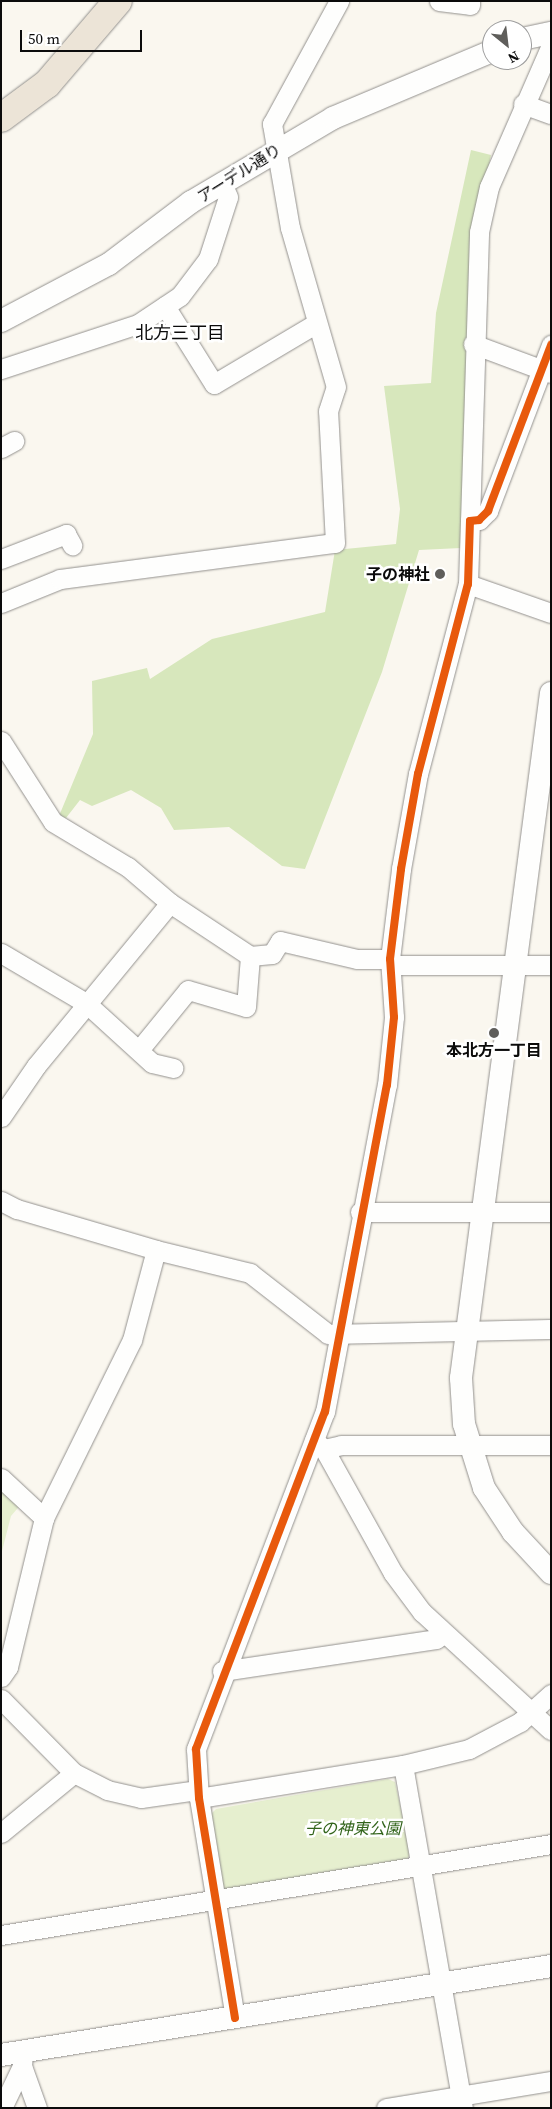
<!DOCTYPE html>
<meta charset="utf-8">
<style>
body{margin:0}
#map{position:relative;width:552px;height:2109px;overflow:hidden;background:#faf7ef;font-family:"Source Serif 4","Noto Sans JP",serif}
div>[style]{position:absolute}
.green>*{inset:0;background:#e6efcf}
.forest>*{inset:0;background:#d7e7bc}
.roads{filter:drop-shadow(0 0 1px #93918e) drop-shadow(0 0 1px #93918e)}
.minor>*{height:19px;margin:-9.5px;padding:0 9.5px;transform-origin:9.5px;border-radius:9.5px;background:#fefefd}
.tertiary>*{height:22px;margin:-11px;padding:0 11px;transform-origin:11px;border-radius:11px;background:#fefefd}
.primary>*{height:28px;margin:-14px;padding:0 14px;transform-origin:14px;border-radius:14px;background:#ece4d7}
.cycleway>*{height:8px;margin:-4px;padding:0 4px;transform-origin:4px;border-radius:4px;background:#e8590c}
.dots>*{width:14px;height:14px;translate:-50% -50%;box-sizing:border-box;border:2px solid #fff;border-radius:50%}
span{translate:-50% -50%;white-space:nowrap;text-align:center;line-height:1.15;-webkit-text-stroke:5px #fff;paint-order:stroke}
.street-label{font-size:16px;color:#0b0b0b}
.poi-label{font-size:16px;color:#0b0b0b;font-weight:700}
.right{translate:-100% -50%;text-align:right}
.park-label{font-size:16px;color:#32641b;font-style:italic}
.neighbourhood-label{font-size:18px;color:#0b0b0b}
.frame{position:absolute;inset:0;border:2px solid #0b0b0b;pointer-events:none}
.north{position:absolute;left:482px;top:20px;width:50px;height:50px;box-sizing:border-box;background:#fff;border:1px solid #9d9d9d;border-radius:50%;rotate:151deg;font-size:14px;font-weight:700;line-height:20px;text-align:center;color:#0b0b0b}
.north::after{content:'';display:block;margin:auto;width:18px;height:22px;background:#5f5e5b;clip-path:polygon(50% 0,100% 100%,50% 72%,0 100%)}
.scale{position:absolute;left:20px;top:30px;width:122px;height:22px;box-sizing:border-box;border:2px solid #0b0b0b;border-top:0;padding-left:6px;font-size:15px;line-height:18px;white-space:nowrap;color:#0b0b0b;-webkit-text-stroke:4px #fff;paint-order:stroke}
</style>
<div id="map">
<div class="green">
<div style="clip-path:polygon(1px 1483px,23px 1502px,11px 1516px,1px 1555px)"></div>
<div style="clip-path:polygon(388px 1779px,395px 1782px,411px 1854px,404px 1862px,226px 1891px,219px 1886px,209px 1816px,216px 1809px)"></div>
</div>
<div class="forest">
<div style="clip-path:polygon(471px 150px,491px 155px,469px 267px,461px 548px,419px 550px,382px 672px,305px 869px,282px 866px,229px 827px,174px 830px,161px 808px,131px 790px,92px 806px,80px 800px,66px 818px,59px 816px,93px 734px,92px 681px,147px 668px,150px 679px,212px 639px,325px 612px,335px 550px,396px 544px,400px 509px,384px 386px,431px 383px,436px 313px)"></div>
</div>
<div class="roads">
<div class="minor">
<div style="left:439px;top:1px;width:31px;rotate:7deg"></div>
<div style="left:470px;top:5px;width:4px;rotate:-90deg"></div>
<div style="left:523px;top:104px;width:30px;rotate:20deg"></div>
<div style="left:165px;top:306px;width:92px;rotate:57.9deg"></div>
<div style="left:214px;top:384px;width:117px;rotate:-30.7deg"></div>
<div style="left:473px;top:344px;width:83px;rotate:20.4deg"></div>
<div style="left:1px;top:369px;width:144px;rotate:-18.2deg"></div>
<div style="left:138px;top:324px;width:50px;rotate:-33.7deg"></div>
<div style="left:180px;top:296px;width:46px;rotate:-52.9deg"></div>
<div style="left:208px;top:259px;width:65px;rotate:-72.1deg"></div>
<div style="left:228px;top:197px;width:15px;rotate:-113deg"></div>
<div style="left:1px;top:448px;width:15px;rotate:-28deg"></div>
<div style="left:470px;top:521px;width:289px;rotate:-88.2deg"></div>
<div style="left:479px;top:232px;width:46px;rotate:-77.5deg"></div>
<div style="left:489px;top:187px;width:155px;rotate:-66.4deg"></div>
<div style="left:1px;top:559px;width:70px;rotate:-21deg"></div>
<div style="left:66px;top:534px;width:13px;rotate:61deg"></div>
<div style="left:468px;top:584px;width:88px;rotate:19.3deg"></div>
<div style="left:1px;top:603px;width:64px;rotate:-22.1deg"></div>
<div style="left:60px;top:579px;width:277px;rotate:-7.5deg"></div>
<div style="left:335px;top:543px;width:132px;rotate:-93deg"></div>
<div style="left:328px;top:411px;width:25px;rotate:-72deg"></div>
<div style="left:336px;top:387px;width:166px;rotate:-106.1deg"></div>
<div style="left:290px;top:228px;width:106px;rotate:-99.8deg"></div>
<div style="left:272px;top:124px;width:140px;rotate:-61.4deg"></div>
<div style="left:1px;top:741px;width:96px;rotate:57.3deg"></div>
<div style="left:53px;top:822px;width:87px;rotate:31deg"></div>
<div style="left:128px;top:867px;width:55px;rotate:40.6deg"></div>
<div style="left:170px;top:903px;width:96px;rotate:33.5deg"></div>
<div style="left:250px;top:956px;width:22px;rotate:-5deg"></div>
<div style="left:272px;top:954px;width:15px;rotate:-58deg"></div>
<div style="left:280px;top:941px;width:79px;rotate:13.2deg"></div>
<div style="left:357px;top:959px;width:33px"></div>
<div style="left:1px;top:953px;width:99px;rotate:30.5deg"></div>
<div style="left:86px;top:1003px;width:89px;rotate:42.3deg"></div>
<div style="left:152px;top:1063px;width:22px;rotate:13deg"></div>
<div style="left:391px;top:965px;width:160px"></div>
<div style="left:139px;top:1050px;width:77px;rotate:-50.8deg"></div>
<div style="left:188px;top:990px;width:60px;rotate:16.3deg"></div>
<div style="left:246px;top:1007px;width:51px;rotate:-85.5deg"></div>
<div style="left:1px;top:1117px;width:62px;rotate:-55.5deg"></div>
<div style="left:36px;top:1066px;width:211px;rotate:-50.6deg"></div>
<div style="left:1px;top:1201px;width:18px;rotate:27deg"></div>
<div style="left:17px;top:1209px;width:145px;rotate:16.4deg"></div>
<div style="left:156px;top:1250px;width:97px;rotate:13.7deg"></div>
<div style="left:250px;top:1273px;width:99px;rotate:38deg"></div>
<div style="left:328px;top:1334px;width:223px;rotate:-1.3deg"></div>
<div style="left:360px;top:1212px;width:191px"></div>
<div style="left:314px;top:1440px;width:13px;rotate:42deg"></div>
<div style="left:324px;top:1449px;width:142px;rotate:60.9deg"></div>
<div style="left:393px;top:1573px;width:49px;rotate:53.4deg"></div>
<div style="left:422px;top:1612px;width:175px;rotate:42.5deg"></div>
<div style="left:324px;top:1449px;width:17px;rotate:-13deg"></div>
<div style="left:341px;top:1445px;width:210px"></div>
<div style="left:1px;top:1478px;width:59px;rotate:42.9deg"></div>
<div style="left:222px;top:1671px;width:216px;rotate:-8.5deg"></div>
<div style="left:436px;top:1639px;width:9px;rotate:-36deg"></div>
<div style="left:1px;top:1677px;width:12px;rotate:-55deg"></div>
<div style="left:8px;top:1667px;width:153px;rotate:-76.4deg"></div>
<div style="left:44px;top:1518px;width:199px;rotate:-63.7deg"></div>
<div style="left:132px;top:1340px;width:93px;rotate:-75.1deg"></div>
<div style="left:1px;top:1699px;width:104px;rotate:45.4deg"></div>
<div style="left:74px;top:1773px;width:37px;rotate:27deg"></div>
<div style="left:107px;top:1790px;width:35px;rotate:13deg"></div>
<div style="left:141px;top:1798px;width:58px;rotate:-8deg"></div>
<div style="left:403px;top:1765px;width:348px;rotate:80.1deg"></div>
<div style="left:199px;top:1798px;width:207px;rotate:-9.2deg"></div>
<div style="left:403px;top:1765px;width:68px;rotate:-13.6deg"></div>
<div style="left:469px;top:1749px;width:58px;rotate:-27.9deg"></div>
<div style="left:520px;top:1722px;width:42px;rotate:-42.1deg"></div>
<div style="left:1px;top:1833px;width:94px;rotate:-39.4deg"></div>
<div style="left:1px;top:1935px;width:557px;rotate:-9.39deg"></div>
<div style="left:235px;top:2018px;width:223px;rotate:-99.3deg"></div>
<div style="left:199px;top:1798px;width:49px;rotate:-93.5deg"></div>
<div style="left:196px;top:1749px;width:361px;rotate:-69.1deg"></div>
<div style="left:325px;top:1412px;width:333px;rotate:-79.3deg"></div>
<div style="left:387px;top:1085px;width:68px;rotate:-84.1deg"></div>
<div style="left:394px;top:1017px;width:58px;rotate:-93.9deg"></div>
<div style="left:390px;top:959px;width:91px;rotate:-83deg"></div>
<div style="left:401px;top:869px;width:97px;rotate:-79.9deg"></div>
<div style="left:418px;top:774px;width:196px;rotate:-75.3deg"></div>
<div style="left:468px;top:584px;width:63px;rotate:-88.2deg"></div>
<div style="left:470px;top:521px;width:9px;rotate:-6deg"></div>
<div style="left:479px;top:520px;width:13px;rotate:-45deg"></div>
<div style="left:488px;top:511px;width:178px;rotate:-69.2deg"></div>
<div style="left:23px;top:2052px;width:14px;rotate:94deg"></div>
<div style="left:22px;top:2066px;width:45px;rotate:70.3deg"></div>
<div style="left:2px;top:2108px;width:47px;rotate:-64.5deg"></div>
<div style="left:386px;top:2108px;width:167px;rotate:-9.3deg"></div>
</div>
<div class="tertiary">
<div style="left:522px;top:39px;width:30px;rotate:-12deg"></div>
<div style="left:1px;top:321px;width:122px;rotate:-27.8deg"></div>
<div style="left:109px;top:264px;width:103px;rotate:-37.1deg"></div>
<div style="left:191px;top:202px;width:165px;rotate:-30.6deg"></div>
<div style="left:333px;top:118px;width:173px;rotate:-22.8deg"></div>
<div style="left:551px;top:693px;width:691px;rotate:97.49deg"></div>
<div style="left:461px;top:1378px;width:46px;rotate:86.3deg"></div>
<div style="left:464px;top:1424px;width:67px;rotate:72.6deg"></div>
<div style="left:484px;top:1488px;width:53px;rotate:56.6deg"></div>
<div style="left:513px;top:1532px;width:56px;rotate:47.2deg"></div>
<div style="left:1px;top:2055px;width:557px;rotate:-9.19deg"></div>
</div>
<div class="primary">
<div style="left:1px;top:118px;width:57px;rotate:-36.5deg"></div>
<div style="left:47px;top:84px;width:109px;rotate:-49.5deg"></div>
</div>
</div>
<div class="cycleway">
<div style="left:235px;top:2018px;width:223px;rotate:-99.3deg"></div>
<div style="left:199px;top:1798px;width:49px;rotate:-93.5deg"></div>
<div style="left:196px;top:1749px;width:361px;rotate:-69.1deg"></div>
<div style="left:325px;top:1412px;width:333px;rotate:-79.3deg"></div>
<div style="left:387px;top:1085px;width:68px;rotate:-84.1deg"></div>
<div style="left:394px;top:1017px;width:58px;rotate:-93.9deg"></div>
<div style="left:390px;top:959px;width:91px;rotate:-83deg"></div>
<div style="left:401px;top:869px;width:97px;rotate:-79.9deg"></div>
<div style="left:418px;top:774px;width:196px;rotate:-75.3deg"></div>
<div style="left:468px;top:584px;width:63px;rotate:-88.2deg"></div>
<div style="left:470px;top:521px;width:9px;rotate:-6deg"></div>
<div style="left:479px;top:520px;width:13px;rotate:-45deg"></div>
<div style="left:488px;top:511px;width:178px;rotate:-69.2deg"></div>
</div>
<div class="dots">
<div style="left:440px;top:574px;background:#5f5e5b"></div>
<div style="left:494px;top:1033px;background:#5f5e5b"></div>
</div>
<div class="street-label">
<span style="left:239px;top:173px;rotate:-32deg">アーデル通り</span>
</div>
<div class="poi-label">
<span class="right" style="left:430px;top:574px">子の神社</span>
<span style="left:494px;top:1050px">本北方一丁目</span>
</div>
<div class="park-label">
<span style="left:353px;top:1828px">子の神東公園</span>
</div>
<div class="neighbourhood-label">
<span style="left:180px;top:333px">北方三丁目</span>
</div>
<div class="frame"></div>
<div class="north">N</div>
<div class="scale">50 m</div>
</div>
